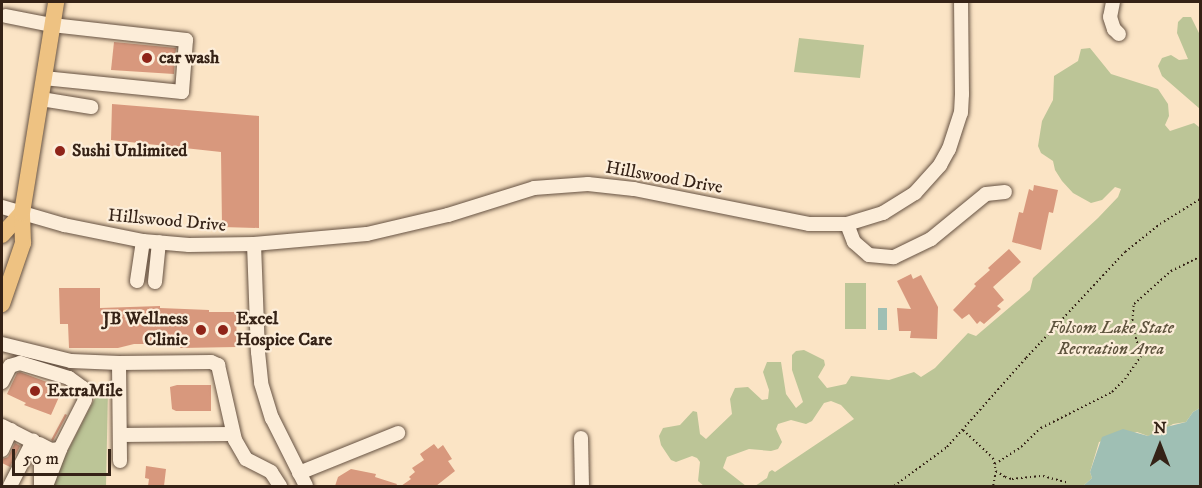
<!DOCTYPE html>
<style>
body{margin:0}
#map{position:relative;width:1202px;height:488px;overflow:hidden;background:#fbe4c5;font-family:"IM FELL DW Pica",serif}
div>[style]{position:absolute}
.green>*{inset:0;background:#bcc597}
.water>*{inset:0;background:#9fbfb4}
.building>*{inset:0;background:#d8987d}
.path>*{height:2px;margin-top:-1px;transform-origin:0;background:repeating-linear-gradient(90deg,#352216 0 1.5px,transparent 0 4.5px)}
.roads{filter:drop-shadow(0 0 2px #665242) drop-shadow(0 0 2px #665242)}
.minor>*{height:14px;margin:-7px;padding:0 7px;transform-origin:7px;border-radius:7px;background:#fcedd9}
.major>*{height:16px;margin:-8px;padding:0 8px;transform-origin:8px;border-radius:8px;background:#eec282}
.dots>*{width:16px;height:16px;translate:-50% -50%;box-sizing:border-box;border:3px solid #fcedd9;border-radius:50%}
span{translate:-50% -50%;white-space:nowrap;text-align:center;line-height:1.15;-webkit-text-stroke:4.5px #fcedd9;paint-order:stroke}
.poi-label{font-size:18px;color:#352216;font-weight:700}
.left{translate:0 -50%;text-align:left}
.right{translate:-100% -50%;text-align:right}
.street-label{font-size:18px;color:#352216}
.park-label{font-size:18px;color:#5e533d;font-style:italic}
.frame{position:absolute;inset:0;border:3px solid #352216;pointer-events:none}
.north{position:absolute;left:1130px;top:416px;width:60px;height:60px;-webkit-text-stroke:4px #fcedd9;paint-order:stroke;rotate:0deg;font-size:16px;font-weight:700;line-height:24px;text-align:center;color:#352216}
.north::after{content:'';display:block;margin:auto;width:21px;height:27px;background:#352216;clip-path:polygon(50% 0,100% 100%,50% 72%,0 100%)}
.scale{position:absolute;left:12px;top:449px;width:99px;height:27px;box-sizing:border-box;border:3px solid #352216;border-top:0;padding-left:8px;font-size:18px;line-height:21px;white-space:nowrap;color:#352216;-webkit-text-stroke:4px #fcedd9;paint-order:stroke}
</style>
<div id="map">
<div class="green">
<div style="clip-path:polygon(1183px 17px,1191px 17px,1200px 35px,1200px 109px,1162px 76px,1158px 66px,1162px 58px,1171px 55px,1179px 60px,1188px 59px,1177px 33px,1178px 22px)"></div>
<div style="clip-path:polygon(799px 38px,864px 45px,860px 78px,794px 72px)"></div>
<div style="clip-path:polygon(1090px 48px,1111px 74px,1158px 89px,1168px 104px,1169px 116px,1165px 125px,1170px 131px,1194px 123px,1199px 127px,1200px 408px,1193px 412px,1186px 422px,1173px 424px,1156px 434px,1148px 436px,1137px 432px,1099px 442px,1090px 472px,1092px 478px,1083px 486px,755px 486px,767px 478px,769px 472px,772px 470px,775px 472px,854px 419px,841px 405px,831px 401px,824px 403px,812px 421px,806px 424px,791px 420px,778px 424px,776px 429px,782px 442px,778px 449px,771px 451px,749px 449px,727px 457px,723px 468px,746px 486px,704px 486px,698px 481px,700px 462px,697px 458px,692px 456px,676px 462px,671px 460px,661px 445px,659px 436px,663px 428px,680px 425px,693px 411px,697px 412px,700px 434px,706px 439px,732px 414px,730px 399px,735px 388px,748px 387px,762px 400px,768px 399px,769px 390px,763px 372px,767px 362px,781px 362px,786px 394px,796px 408px,803px 402px,792px 370px,792px 355px,796px 351px,804px 350px,824px 360px,825px 365px,818px 377px,827px 388px,846px 384px,851px 376px,889px 380px,914px 372px,921px 377px,935px 368px,968px 333px,976px 336px,1030px 290px,1033px 278px,1098px 218px,1118px 197px,1121px 189px,1115px 187px,1102px 200px,1091px 203px,1073px 193px,1062px 181px,1055px 170px,1053px 161px,1041px 153px,1038px 146px,1042px 121px,1053px 100px,1054px 76px,1078px 61px,1081px 49px)"></div>
<div style="clip-path:polygon(845px 283px,866px 283px,866px 329px,845px 329px)"></div>
<div style="clip-path:polygon(100px 388px,108px 388px,106px 486px,53px 486px,53px 480px)"></div>
</div>
<div class="water">
<div style="clip-path:polygon(878px 308px,887px 308px,887px 330px,878px 330px)"></div>
<div style="clip-path:polygon(1200px 408px,1200px 486px,1083px 486px,1092px 478px,1090px 472px,1102px 437px,1123px 429px,1148px 436px,1166px 427px,1186px 422px,1193px 412px)"></div>
</div>
<div class="building">
<div style="clip-path:polygon(114px 42px,176px 48px,174px 74px,111px 70px)"></div>
<div style="clip-path:polygon(112px 104px,259px 116px,259px 228px,222px 227px,221px 152px,111px 140px)"></div>
<div style="clip-path:polygon(1034px 185px,1058px 190px,1053px 213px,1049px 212px,1041px 250px,1012px 242px,1019px 212px,1023px 213px,1029px 189px,1033px 191px)"></div>
<div style="clip-path:polygon(1009px 249px,1021px 262px,993px 287px,1004px 300px,997px 306px,1001px 309px,984px 324px,980px 321px,977px 324px,969px 314px,962px 319px,953px 310px,976px 286px,974px 284px,990px 270px,988px 268px)"></div>
<div style="clip-path:polygon(911px 274px,913px 279px,921px 275px,938px 307px,937px 339px,910px 338px,911px 331px,899px 331px,897px 308px,911px 309px,897px 281px)"></div>
<div style="clip-path:polygon(59px 288px,100px 288px,100px 308px,160px 306px,160px 308px,209px 310px,209px 312px,236px 312px,237px 347px,180px 348px,180px 346px,160px 344px,134px 344px,118px 348px,69px 348px,68px 324px,60px 324px)"></div>
<div style="clip-path:polygon(20px 372px,63px 388px,51px 415px,24px 405px,26px 403px,7px 394px,17px 373px)"></div>
<div style="clip-path:polygon(177px 385px,211px 385px,211px 411px,176px 411px,172px 409px,170px 387px)"></div>
<div style="clip-path:polygon(65px 414px,67px 415px,53px 441px,51px 440px)"></div>
<div style="clip-path:polygon(15px 443px,20px 446px,10px 467px,2px 463px,2px 459px,8px 457px)"></div>
<div style="clip-path:polygon(434px 444px,438px 449px,443px 445px,452px 459px,448px 461px,455px 471px,436px 486px,401px 486px,411px 479px,409px 477px,415px 472px,412px 468px,424px 460px,420px 454px)"></div>
<div style="clip-path:polygon(146px 466px,166px 469px,164px 486px,148px 486px,149px 479px,145px 478px)"></div>
<div style="clip-path:polygon(351px 469px,376px 474px,375px 477px,397px 484px,396px 486px,335px 486px,338px 477px)"></div>
</div>
<div class="path">
<div style="left:963px;top:430px;width:41px;rotate:43deg"></div>
<div style="left:993px;top:458px;width:13px;rotate:77deg"></div>
<div style="left:996px;top:471px;width:15px;rotate:101deg"></div>
<div style="left:995px;top:464px;width:31px;rotate:-33deg"></div>
<div style="left:1021px;top:447px;width:28px;rotate:-44deg"></div>
<div style="left:1041px;top:428px;width:80px;rotate:-26.9deg"></div>
<div style="left:1112px;top:392px;width:18px;rotate:-45deg"></div>
<div style="left:1125px;top:379px;width:28px;rotate:-55deg"></div>
<div style="left:1141px;top:356px;width:32px;rotate:-106deg"></div>
<div style="left:1132px;top:325px;width:21px;rotate:-85deg"></div>
<div style="left:1134px;top:304px;width:50px;rotate:-41.7deg"></div>
<div style="left:1171px;top:271px;width:32px;rotate:-26deg"></div>
<div style="left:996px;top:471px;width:11px;rotate:34deg"></div>
<div style="left:1005px;top:477px;width:7px;rotate:16deg"></div>
<div style="left:1012px;top:479px;width:31px;rotate:-6deg"></div>
<div style="left:1043px;top:476px;width:24px;rotate:15deg"></div>
<div style="left:894px;top:486px;width:66px;rotate:-36.3deg"></div>
<div style="left:947px;top:447px;width:119px;rotate:-48.4deg"></div>
<div style="left:1026px;top:358px;width:145px;rotate:-47deg"></div>
<div style="left:1125px;top:252px;width:45px;rotate:-38.7deg"></div>
<div style="left:1160px;top:224px;width:47px;rotate:-32deg"></div>
</div>
<div class="roads">
<div class="minor">
<div style="left:1113px;top:2px;width:15px;rotate:101deg"></div>
<div style="left:1110px;top:17px;width:13px;rotate:72deg"></div>
<div style="left:1114px;top:29px;width:7px;rotate:45deg"></div>
<div style="left:6px;top:16px;width:47px;rotate:11.1deg"></div>
<div style="left:52px;top:25px;width:135px;rotate:6.4deg"></div>
<div style="left:186px;top:40px;width:52px;rotate:94.4deg"></div>
<div style="left:182px;top:92px;width:139px;rotate:-174.2deg"></div>
<div style="left:41px;top:99px;width:51px;rotate:9.1deg"></div>
<div style="left:2px;top:207px;width:65px;rotate:16.2deg"></div>
<div style="left:64px;top:225px;width:81px;rotate:11.4deg"></div>
<div style="left:143px;top:241px;width:46px;rotate:5deg"></div>
<div style="left:189px;top:245px;width:65px;rotate:-0.9deg"></div>
<div style="left:254px;top:244px;width:113px;rotate:-5.1deg"></div>
<div style="left:367px;top:234px;width:83px;rotate:-13.2deg"></div>
<div style="left:448px;top:215px;width:90px;rotate:-17.4deg"></div>
<div style="left:534px;top:188px;width:54px;rotate:-4.2deg"></div>
<div style="left:588px;top:184px;width:46px;rotate:6.2deg"></div>
<div style="left:634px;top:189px;width:178px;rotate:11.3deg"></div>
<div style="left:809px;top:224px;width:38px"></div>
<div style="left:847px;top:224px;width:38px;rotate:-17deg"></div>
<div style="left:883px;top:213px;width:38px;rotate:-32deg"></div>
<div style="left:915px;top:193px;width:38px;rotate:-48deg"></div>
<div style="left:940px;top:165px;width:18px;rotate:-61deg"></div>
<div style="left:949px;top:149px;width:38px;rotate:-72deg"></div>
<div style="left:961px;top:113px;width:19px;rotate:-87deg"></div>
<div style="left:962px;top:94px;width:92px;rotate:-90.6deg"></div>
<div style="left:847px;top:224px;width:19px;rotate:69deg"></div>
<div style="left:854px;top:242px;width:20px;rotate:41deg"></div>
<div style="left:869px;top:255px;width:25px;rotate:5deg"></div>
<div style="left:894px;top:257px;width:41px;rotate:-25.9deg"></div>
<div style="left:931px;top:239px;width:71px;rotate:-39.3deg"></div>
<div style="left:986px;top:194px;width:19px;rotate:-6deg"></div>
<div style="left:254px;top:244px;width:108px;rotate:87.9deg"></div>
<div style="left:258px;top:352px;width:31px;rotate:84deg"></div>
<div style="left:261px;top:383px;width:37px;rotate:73deg"></div>
<div style="left:272px;top:418px;width:76px;rotate:63.4deg"></div>
<div style="left:137px;top:281px;width:40px;rotate:-81.5deg"></div>
<div style="left:155px;top:282px;width:40px;rotate:-84.3deg"></div>
<div style="left:2px;top:344px;width:71px;rotate:13.8deg"></div>
<div style="left:71px;top:361px;width:48px;rotate:2.4deg"></div>
<div style="left:119px;top:363px;width:98px;rotate:89.4deg"></div>
<div style="left:119px;top:363px;width:92px;rotate:-0.6deg"></div>
<div style="left:211px;top:362px;width:8px;rotate:23deg"></div>
<div style="left:218px;top:365px;width:77px;rotate:77.2deg"></div>
<div style="left:235px;top:440px;width:22px;rotate:60deg"></div>
<div style="left:246px;top:459px;width:28px;rotate:27deg"></div>
<div style="left:271px;top:472px;width:17px;rotate:57deg"></div>
<div style="left:2px;top:382px;width:18px;rotate:-63deg"></div>
<div style="left:10px;top:366px;width:10px;rotate:-17deg"></div>
<div style="left:20px;top:363px;width:51px;rotate:17deg"></div>
<div style="left:69px;top:378px;width:17px;rotate:36deg"></div>
<div style="left:83px;top:388px;width:12px;rotate:81deg"></div>
<div style="left:85px;top:400px;width:55px;rotate:117deg"></div>
<div style="left:60px;top:449px;width:9px;rotate:174deg"></div>
<div style="left:51px;top:450px;width:13px;rotate:-153deg"></div>
<div style="left:2px;top:426px;width:44px;rotate:27.1deg"></div>
<div style="left:41px;top:446px;width:40px;rotate:90deg"></div>
<div style="left:120px;top:435px;width:112px;rotate:-0.5deg"></div>
<div style="left:581px;top:438px;width:48px;rotate:88.8deg"></div>
<div style="left:2px;top:450px;width:22px;rotate:-66deg"></div>
<div style="left:299px;top:473px;width:107px;rotate:-22deg"></div>
<div style="left:10px;top:486px;width:51px;rotate:-62.9deg"></div>
<div style="left:46px;top:486px;width:40px;rotate:-69deg"></div>
</div>
<div class="major">
<div style="left:2px;top:235px;width:30px;rotate:-48deg"></div>
<div style="left:2px;top:304px;width:65px;rotate:-71deg"></div>
<div style="left:23px;top:243px;width:30px;rotate:-92deg"></div>
<div style="left:22px;top:213px;width:214px;rotate:-80.8deg"></div>
</div>
</div>
<div class="dots">
<div style="left:147px;top:58px;background:#8f2418"></div>
<div style="left:60px;top:151px;background:#8f2418"></div>
<div style="left:201px;top:330px;background:#8f2418"></div>
<div style="left:223px;top:330px;background:#8f2418"></div>
<div style="left:35px;top:391px;background:#8f2418"></div>
</div>
<div class="poi-label">
<span class="left" style="left:159px;top:58px">car wash</span>
<span class="left" style="left:72px;top:151px">Sushi Unlimited</span>
<span class="right" style="left:188px;top:330px">JB Wellness<br>Clinic</span>
<span class="left" style="left:236px;top:330px">Excel<br>Hospice Care</span>
<span class="left" style="left:47px;top:391px">ExtraMile</span>
</div>
<div class="street-label">
<span style="left:664px;top:178px;rotate:10deg">Hillswood Drive</span>
<span style="left:167px;top:221px;rotate:5deg">Hillswood Drive</span>
</div>
<div class="park-label">
<span style="left:1111px;top:339px">Folsom Lake State<br>Recreation Area</span>
</div>
<div class="frame"></div>
<div class="north">N</div>
<div class="scale">50 m</div>
</div>
